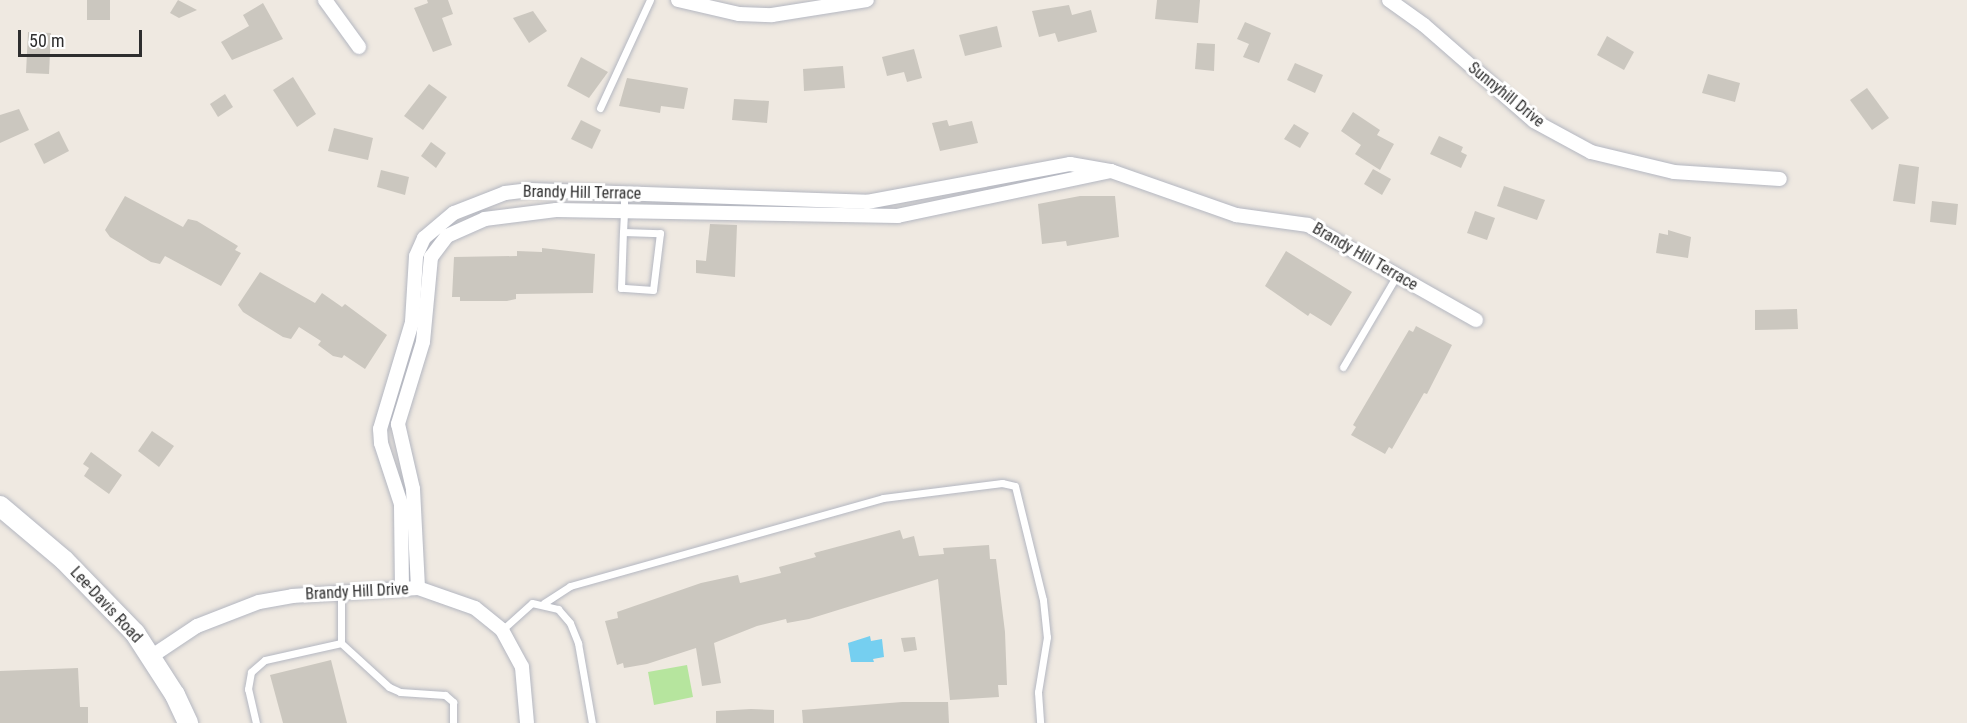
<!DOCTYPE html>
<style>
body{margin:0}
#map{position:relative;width:1967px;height:723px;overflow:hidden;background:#efe9e1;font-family:"Roboto Condensed",sans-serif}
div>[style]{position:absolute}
.green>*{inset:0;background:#b6e59e}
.water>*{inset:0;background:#75cff0}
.building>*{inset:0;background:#cbc7bf}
.roads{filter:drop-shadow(0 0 2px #b4b7c1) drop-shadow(0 0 2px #b4b7c1)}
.service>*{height:7px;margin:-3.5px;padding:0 3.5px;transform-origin:3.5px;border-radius:3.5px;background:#fff}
.minor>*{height:14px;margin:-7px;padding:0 7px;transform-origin:7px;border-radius:7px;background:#fff}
.secondary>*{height:20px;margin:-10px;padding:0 10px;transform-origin:10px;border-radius:10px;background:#fff}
span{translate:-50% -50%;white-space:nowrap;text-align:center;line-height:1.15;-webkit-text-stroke:6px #fff;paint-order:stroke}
.street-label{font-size:16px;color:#2e2e2e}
.scale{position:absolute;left:18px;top:30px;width:124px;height:27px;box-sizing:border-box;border:3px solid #2e2e2e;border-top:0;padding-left:8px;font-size:18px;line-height:21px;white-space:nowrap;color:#2e2e2e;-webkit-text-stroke:4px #fff;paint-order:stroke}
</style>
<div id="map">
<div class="green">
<div style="clip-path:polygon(687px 665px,693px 697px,654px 705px,648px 672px)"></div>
</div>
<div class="water">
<div style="clip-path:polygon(870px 636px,871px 641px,882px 639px,884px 657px,873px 659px,874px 662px,851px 662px,848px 643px)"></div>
</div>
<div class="building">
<div style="clip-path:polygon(87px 0,110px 0,110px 20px,87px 20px)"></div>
<div style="clip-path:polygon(178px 0,197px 10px,179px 18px,170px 13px)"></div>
<div style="clip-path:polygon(427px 0,448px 0,453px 14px,442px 18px,452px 45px,433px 52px,414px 8px,428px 3px)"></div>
<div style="clip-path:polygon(1157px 0,1200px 0,1198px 23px,1155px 19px)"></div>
<div style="clip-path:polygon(263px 3px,283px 39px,232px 60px,221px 42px,249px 26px,243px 15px)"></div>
<div style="clip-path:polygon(1069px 5px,1072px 15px,1091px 10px,1097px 32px,1058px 42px,1055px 33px,1039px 37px,1032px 11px)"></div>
<div style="clip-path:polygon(533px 11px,547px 31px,529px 43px,513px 18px)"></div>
<div style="clip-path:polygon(1245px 22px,1271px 33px,1259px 63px,1243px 57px,1249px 44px,1237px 39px)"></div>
<div style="clip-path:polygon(997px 26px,1002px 47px,965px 56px,959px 35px)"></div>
<div style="clip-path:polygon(28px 32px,51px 33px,49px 74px,26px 73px)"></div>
<div style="clip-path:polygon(1607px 36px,1634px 52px,1624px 70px,1597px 55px)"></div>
<div style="clip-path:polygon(1197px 43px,1215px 44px,1214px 71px,1195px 69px)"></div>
<div style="clip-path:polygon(914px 49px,922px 78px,907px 82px,904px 72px,887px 76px,882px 57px)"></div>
<div style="clip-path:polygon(581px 57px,608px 72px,589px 98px,567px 86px)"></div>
<div style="clip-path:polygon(1295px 63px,1323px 75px,1315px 93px,1287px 80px)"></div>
<div style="clip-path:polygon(843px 66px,845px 88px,804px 91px,803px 69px)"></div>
<div style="clip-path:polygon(1708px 74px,1740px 83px,1735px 102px,1702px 93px)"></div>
<div style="clip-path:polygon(293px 77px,316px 114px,297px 127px,273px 90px)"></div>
<div style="clip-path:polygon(627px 78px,688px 88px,684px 109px,661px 106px,660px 113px,619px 106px)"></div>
<div style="clip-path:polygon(429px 84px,447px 97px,423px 130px,404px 116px)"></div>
<div style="clip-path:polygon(1867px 88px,1889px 118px,1872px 130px,1850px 100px)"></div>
<div style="clip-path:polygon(225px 94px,233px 107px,218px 117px,210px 104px)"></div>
<div style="clip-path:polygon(734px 99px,769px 101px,767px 123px,732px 120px)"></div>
<div style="clip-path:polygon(19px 109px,29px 130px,0 143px,0 115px)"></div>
<div style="clip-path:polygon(1353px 112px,1380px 130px,1377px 135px,1394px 144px,1380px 170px,1355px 154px,1361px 145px,1341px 131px)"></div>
<div style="clip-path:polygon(581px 120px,601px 130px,592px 149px,571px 139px)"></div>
<div style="clip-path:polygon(947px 120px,949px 126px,972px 121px,978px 143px,940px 151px,932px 123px)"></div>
<div style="clip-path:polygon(1294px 124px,1309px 133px,1300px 148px,1284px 139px)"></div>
<div style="clip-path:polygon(334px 128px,373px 138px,368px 160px,328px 151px)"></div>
<div style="clip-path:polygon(59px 131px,69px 151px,44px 164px,34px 144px)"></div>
<div style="clip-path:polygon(1439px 136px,1463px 147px,1461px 152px,1467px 155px,1461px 168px,1430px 154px)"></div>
<div style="clip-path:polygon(431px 142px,446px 153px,436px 168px,421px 156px)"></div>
<div style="clip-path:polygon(1899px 164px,1919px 167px,1915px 204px,1893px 201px)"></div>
<div style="clip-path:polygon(1373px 169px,1391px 179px,1382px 195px,1364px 184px)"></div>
<div style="clip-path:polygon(381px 170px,409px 177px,405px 195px,377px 187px)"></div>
<div style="clip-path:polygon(1504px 186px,1545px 200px,1537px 220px,1497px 206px)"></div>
<div style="clip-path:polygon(125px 196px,183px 227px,188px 219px,197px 221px,238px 246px,235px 250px,241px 253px,221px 286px,165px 256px,160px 264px,151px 262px,110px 237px,105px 230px)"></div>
<div style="clip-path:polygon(1080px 196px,1115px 196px,1119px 237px,1067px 246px,1066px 241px,1042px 244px,1038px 204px)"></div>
<div style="clip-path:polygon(1932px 201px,1958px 204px,1956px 225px,1930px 222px)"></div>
<div style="clip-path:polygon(1475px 211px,1495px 218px,1487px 240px,1467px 233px)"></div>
<div style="clip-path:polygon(710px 224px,737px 225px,735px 277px,696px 273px,696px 260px,706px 261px)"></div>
<div style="clip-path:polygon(1668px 230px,1691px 237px,1688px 258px,1656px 253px,1659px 233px,1668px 235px)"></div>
<div style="clip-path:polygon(542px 248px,595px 254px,593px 293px,516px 294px,516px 299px,507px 301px,460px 301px,460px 297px,452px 297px,454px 257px,517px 256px,517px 251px,542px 252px)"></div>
<div style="clip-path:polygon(1286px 251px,1352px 292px,1331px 326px,1310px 313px,1308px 316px,1265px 286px)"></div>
<div style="clip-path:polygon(260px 272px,315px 303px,322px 293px,342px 307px,345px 304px,387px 335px,365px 369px,344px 355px,342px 358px,333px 356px,318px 345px,321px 341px,299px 327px,291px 339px,283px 337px,243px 312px,238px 305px)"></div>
<div style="clip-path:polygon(1797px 309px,1798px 329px,1755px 330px,1755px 310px)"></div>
<div style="clip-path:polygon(1416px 326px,1452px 345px,1427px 394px,1424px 393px,1392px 449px,1389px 447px,1385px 454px,1351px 435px,1356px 427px,1353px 425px,1409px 330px,1413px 332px)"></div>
<div style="clip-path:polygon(152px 431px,174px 446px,159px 467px,138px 451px)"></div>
<div style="clip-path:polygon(91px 452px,122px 475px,109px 494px,84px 476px,89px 468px,83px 464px)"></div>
<div style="clip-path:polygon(900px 530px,903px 539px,914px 536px,919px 556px,944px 554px,943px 548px,989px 545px,990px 559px,996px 559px,1005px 632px,1007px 685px,998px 685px,999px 697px,950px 700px,938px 579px,809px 619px,787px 623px,786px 619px,757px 626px,714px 643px,721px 683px,702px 686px,696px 648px,647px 664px,624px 668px,623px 663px,617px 665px,605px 621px,618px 618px,617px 612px,701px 583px,738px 575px,740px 583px,781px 573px,779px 567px,816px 557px,814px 553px)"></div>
<div style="clip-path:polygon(915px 637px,917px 650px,904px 652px,901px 638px)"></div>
<div style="clip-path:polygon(331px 660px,347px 723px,283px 723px,270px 675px)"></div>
<div style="clip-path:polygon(78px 668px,80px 707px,88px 707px,88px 723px,0 723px,0 671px)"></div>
<div style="clip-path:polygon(902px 702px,948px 702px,949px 723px,803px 723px,802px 710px)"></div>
<div style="clip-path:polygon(751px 709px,774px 710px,774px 723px,716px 723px,716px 711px)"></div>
</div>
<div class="roads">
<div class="service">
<div style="left:600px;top:108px;width:119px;rotate:-65.2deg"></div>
<div style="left:623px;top:232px;width:37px;rotate:2deg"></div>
<div style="left:660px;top:233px;width:57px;rotate:97deg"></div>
<div style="left:653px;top:290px;width:32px;rotate:-176deg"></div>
<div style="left:621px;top:288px;width:56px;rotate:-88deg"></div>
<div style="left:623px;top:232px;width:22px;rotate:-87deg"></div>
<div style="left:624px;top:210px;width:16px;rotate:-90deg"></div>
<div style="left:1343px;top:367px;width:107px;rotate:-59.6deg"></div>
<div style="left:341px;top:593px;width:50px;rotate:90deg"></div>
<div style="left:341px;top:643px;width:65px;rotate:42.5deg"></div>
<div style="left:389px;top:687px;width:12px;rotate:24deg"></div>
<div style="left:400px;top:692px;width:45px;rotate:3.8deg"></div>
<div style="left:445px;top:695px;width:11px;rotate:41deg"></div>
<div style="left:453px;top:702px;width:21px;rotate:90deg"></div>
<div style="left:544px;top:603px;width:31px;rotate:-33deg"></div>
<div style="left:570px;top:586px;width:325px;rotate:-15.7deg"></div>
<div style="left:883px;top:498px;width:120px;rotate:-7.2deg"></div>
<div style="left:1002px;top:483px;width:13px;rotate:13deg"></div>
<div style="left:1015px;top:486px;width:117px;rotate:76.2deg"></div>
<div style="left:1043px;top:600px;width:37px;rotate:84deg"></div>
<div style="left:1047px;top:637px;width:56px;rotate:99.3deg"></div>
<div style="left:1038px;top:692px;width:31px;rotate:86deg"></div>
<div style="left:502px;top:630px;width:40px;rotate:-42deg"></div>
<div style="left:532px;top:603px;width:27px;rotate:13deg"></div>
<div style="left:558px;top:609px;width:18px;rotate:49deg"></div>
<div style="left:570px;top:623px;width:22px;rotate:68deg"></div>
<div style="left:578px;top:643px;width:81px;rotate:80.1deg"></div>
<div style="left:256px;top:723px;width:35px;rotate:-103deg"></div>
<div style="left:248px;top:689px;width:17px;rotate:-80deg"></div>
<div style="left:251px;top:672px;width:18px;rotate:-41deg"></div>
<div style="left:265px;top:660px;width:78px;rotate:-12.6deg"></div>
</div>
<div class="minor">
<div style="left:325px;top:0;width:58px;rotate:54.1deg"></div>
<div style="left:678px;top:0;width:63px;rotate:12.9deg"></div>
<div style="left:739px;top:14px;width:33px;rotate:2deg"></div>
<div style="left:772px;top:15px;width:96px;rotate:-9deg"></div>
<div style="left:1389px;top:0;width:43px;rotate:35.5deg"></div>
<div style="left:1424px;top:25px;width:146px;rotate:41.1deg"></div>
<div style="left:1534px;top:121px;width:65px;rotate:28.5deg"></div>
<div style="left:1591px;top:152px;width:85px;rotate:13.5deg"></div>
<div style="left:1674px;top:172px;width:106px;rotate:3.8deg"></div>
<div style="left:1111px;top:171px;width:133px;rotate:19.4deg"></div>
<div style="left:1236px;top:215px;width:73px;rotate:7.9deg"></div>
<div style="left:1308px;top:225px;width:193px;rotate:29.5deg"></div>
<div style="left:402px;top:589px;width:85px;rotate:-90.7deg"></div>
<div style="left:401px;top:504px;width:64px;rotate:-108.2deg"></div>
<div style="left:381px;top:443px;width:14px;rotate:-94deg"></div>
<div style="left:380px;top:429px;width:112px;rotate:-73.3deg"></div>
<div style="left:412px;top:322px;width:66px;rotate:-86.5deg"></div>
<div style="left:416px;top:256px;width:20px;rotate:-66deg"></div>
<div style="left:424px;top:238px;width:39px;rotate:-40deg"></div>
<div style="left:454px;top:213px;width:55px;rotate:-21.4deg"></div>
<div style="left:505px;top:193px;width:25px;rotate:-7deg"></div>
<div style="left:530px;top:190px;width:337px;rotate:2deg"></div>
<div style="left:867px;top:202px;width:207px;rotate:-10.6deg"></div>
<div style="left:1070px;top:164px;width:42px;rotate:9.7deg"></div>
<div style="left:1111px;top:171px;width:218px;rotate:168.1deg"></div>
<div style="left:898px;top:216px;width:342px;rotate:-179deg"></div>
<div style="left:556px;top:210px;width:72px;rotate:172.8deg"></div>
<div style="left:485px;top:219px;width:42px;rotate:155.9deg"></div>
<div style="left:447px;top:236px;width:26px;rotate:127deg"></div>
<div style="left:431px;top:257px;width:85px;rotate:95.4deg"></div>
<div style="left:423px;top:342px;width:86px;rotate:107deg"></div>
<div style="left:398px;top:424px;width:67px;rotate:77deg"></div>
<div style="left:413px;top:489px;width:99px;rotate:87.1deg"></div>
<div style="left:152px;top:656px;width:54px;rotate:-33.7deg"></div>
<div style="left:197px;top:626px;width:66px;rotate:-21.2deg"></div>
<div style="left:259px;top:602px;width:34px;rotate:-10deg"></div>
<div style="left:292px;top:596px;width:126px;rotate:-3.6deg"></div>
<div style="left:418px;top:588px;width:60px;rotate:19.3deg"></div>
<div style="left:475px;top:608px;width:35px;rotate:39deg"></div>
<div style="left:502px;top:630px;width:42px;rotate:61.6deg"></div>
<div style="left:522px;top:667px;width:56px;rotate:84.9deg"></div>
</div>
<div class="secondary">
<div style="left:0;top:506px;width:84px;rotate:40.2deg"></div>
<div style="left:64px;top:560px;width:102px;rotate:45.8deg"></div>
<div style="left:135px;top:633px;width:74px;rotate:57.2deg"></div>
<div style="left:175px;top:695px;width:31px;rotate:65deg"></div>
</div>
</div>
<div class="street-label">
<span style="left:1506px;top:95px;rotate:39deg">Sunnyhill Drive</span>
<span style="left:582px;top:193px;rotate:1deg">Brandy Hill Terrace</span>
<span style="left:1365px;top:257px;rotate:30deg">Brandy Hill Terrace</span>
<span style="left:357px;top:592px;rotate:-3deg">Brandy Hill Drive</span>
<span style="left:106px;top:605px;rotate:47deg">Lee-Davis Road</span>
</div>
<div class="scale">50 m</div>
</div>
